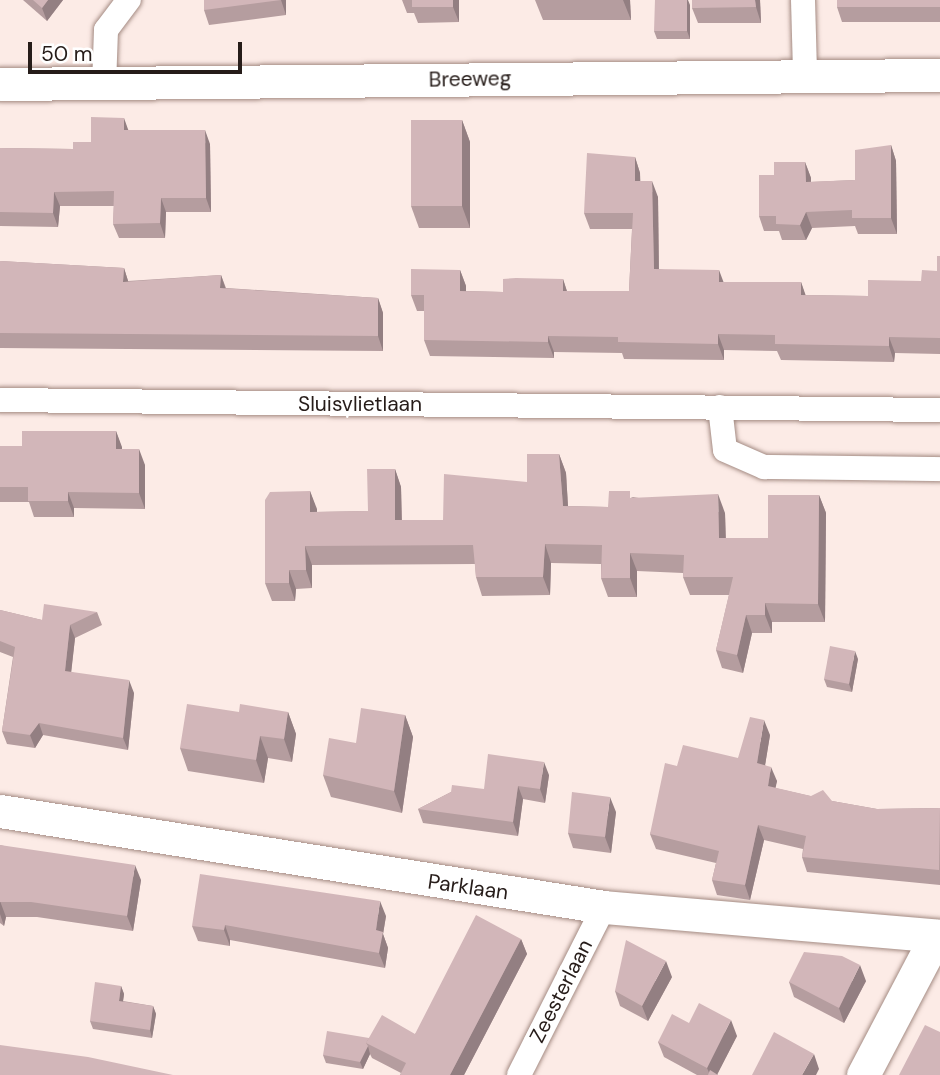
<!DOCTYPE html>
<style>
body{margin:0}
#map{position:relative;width:940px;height:1075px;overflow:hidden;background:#fcebe6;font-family:"DM Sans",sans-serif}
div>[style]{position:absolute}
.roads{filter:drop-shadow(0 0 2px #a48b83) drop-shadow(0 0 2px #a48b83)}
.street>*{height:24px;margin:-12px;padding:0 12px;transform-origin:12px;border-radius:12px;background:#fff}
.secondary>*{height:33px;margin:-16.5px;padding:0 16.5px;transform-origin:16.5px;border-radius:16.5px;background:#fff}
.wall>*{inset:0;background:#b59d9f}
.shaded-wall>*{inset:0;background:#937f82}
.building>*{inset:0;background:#d2b6b9}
span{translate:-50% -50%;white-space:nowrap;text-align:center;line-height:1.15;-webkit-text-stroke:7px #fff;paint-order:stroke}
.street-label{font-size:21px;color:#261c19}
.scale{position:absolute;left:28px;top:42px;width:214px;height:32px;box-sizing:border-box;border:4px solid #261c19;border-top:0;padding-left:9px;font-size:21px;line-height:24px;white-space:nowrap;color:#261c19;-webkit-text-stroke:5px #fff;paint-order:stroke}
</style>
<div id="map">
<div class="roads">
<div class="street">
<div style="left:803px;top:0;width:73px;rotate:88.4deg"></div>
<div style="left:104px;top:85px;width:55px;rotate:-87.9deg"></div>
<div style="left:106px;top:30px;width:38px;rotate:-53deg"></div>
<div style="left:0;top:400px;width:940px;rotate:0.61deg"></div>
<div style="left:720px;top:407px;width:43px;rotate:83.4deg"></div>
<div style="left:725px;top:450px;width:43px;rotate:23.6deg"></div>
<div style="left:764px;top:467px;width:176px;rotate:0.7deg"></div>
<div style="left:519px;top:1075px;width:188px;rotate:-63.2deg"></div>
</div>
<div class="secondary">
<div style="left:0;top:84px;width:940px;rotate:-0.55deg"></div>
<div style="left:0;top:811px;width:612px;rotate:9.03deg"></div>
<div style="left:604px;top:907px;width:337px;rotate:4.9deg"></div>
<div style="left:863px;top:1075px;width:157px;rotate:-62.3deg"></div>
</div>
</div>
<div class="wall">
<div style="clip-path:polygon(23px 0,63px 0,47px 21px)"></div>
<div style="clip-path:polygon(204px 0,286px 0,286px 15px,209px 25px,204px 10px)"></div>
<div style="clip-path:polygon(402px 0,459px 0,459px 22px,418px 23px,414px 13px,407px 13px)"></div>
<div style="clip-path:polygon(535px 0,630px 0,631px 20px,543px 20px)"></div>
<div style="clip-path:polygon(760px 0,761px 23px,698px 23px,692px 8px)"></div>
<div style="clip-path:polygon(940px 0,940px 22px,842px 22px,837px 7px)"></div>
<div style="clip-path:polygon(690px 5px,690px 39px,657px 39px,654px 31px)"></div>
<div style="clip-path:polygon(462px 120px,470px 142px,470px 228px,419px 228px,411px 206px)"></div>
<div style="clip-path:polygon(128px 130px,210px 144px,211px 212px,166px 212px,165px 238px,119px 238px,113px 224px,114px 206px,60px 206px,58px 227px,0 226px,0 148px,73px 149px)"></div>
<div style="clip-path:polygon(891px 145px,896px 161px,897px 234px,858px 234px,855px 226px,812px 228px,806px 240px,782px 240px,779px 231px,764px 231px,759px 216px,774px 175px,805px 162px,811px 178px,811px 182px,855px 180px)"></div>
<div style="clip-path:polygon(635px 157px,640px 173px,640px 181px,658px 197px,659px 269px,723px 282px,801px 282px,805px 295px,868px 296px,921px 281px,937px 271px,940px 256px,940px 354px,895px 353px,894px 362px,781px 360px,777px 351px,724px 350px,724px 360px,624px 359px,622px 353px,554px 352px,554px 358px,430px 356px,424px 340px,424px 311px,417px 311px,411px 295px,460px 270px,466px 286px,466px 291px,503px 292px,563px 279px,567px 291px,629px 291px,632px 229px,590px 229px,584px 213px)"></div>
<div style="clip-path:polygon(0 261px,124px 268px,128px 281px,221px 275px,226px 288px,378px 298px,383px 313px,383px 351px,0 348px)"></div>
<div style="clip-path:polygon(116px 431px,122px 449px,145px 465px,145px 509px,74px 508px,74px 517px,34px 517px,29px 502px,0 502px,0 446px,22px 446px)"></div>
<div style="clip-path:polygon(559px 454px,566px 473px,568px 506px,608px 507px,633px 497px,725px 513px,726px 538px,768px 538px,819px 495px,826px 513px,825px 622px,772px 622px,772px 633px,752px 633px,743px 673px,722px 668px,716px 650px,729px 595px,690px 595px,683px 577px,683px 573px,637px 571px,637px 597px,608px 597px,601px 578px,601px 564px,551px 563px,550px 595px,482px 596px,476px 577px,475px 564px,312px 565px,312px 588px,296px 589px,295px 601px,272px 601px,265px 583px,310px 491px,317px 512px,368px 511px,395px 469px,401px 487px,402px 520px,443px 520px,527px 482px)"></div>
<div style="clip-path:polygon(0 610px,42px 620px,97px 612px,102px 625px,75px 638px,71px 672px,134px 693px,128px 750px,43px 735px,35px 748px,7px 744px,2px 731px,13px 657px,0 652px)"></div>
<div style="clip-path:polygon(858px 659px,852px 692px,827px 687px,824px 679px)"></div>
<div style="clip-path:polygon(239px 712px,288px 712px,296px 734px,292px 762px,268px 758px,264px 783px,188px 771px,180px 748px)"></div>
<div style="clip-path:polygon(405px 715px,413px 737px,402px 813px,331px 797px,323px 775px)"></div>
<div style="clip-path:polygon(770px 735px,765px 765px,777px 781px,775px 788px,832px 801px,877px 809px,940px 808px,940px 885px,807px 872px,802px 857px,803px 849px,764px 840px,750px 900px,717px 895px,712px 880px,716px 863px,656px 849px,650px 834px,677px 766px,738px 758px)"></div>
<div style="clip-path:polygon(549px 775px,545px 803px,523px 799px,518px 836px,423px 823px,418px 809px,451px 792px,484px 789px)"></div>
<div style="clip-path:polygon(616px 812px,611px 853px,573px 848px,568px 833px)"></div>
<div style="clip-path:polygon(0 845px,141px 880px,133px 931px,37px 917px,6px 917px,4px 926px,0 923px)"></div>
<div style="clip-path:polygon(386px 916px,383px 934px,388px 948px,385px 968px,230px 940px,230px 946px,198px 941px,192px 926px)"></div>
<div style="clip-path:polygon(521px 939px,527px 954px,464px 1075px,400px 1075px,401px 1073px,372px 1058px,370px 1054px,363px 1069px,326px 1063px,323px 1055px,369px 1038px,415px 1034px)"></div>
<div style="clip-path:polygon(672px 977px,648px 1021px,620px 1006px,615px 991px)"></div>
<div style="clip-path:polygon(866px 981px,844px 1023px,794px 997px,789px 982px)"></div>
<div style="clip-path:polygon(121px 986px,124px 994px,123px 1001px,153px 1006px,156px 1014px,152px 1038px,93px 1029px,90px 1021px)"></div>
<div style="clip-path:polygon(689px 1023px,737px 1036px,717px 1074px,718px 1075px,697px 1075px,664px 1057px,658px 1042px)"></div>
</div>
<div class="shaded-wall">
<div style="clip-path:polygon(48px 0,63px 0,47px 21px,42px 8px)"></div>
<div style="clip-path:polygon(281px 0,286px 0,286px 15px)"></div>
<div style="clip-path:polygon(453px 0,459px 0,459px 22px,453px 7px)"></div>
<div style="clip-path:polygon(623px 0,630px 0,631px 20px)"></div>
<div style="clip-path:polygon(687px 0,688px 0,690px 5px,690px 39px,687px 31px)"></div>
<div style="clip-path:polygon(755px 0,760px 0,761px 23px,756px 7px)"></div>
<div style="clip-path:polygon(124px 118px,129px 132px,124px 130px)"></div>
<div style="clip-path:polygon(462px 120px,470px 142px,470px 228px,462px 206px)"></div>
<div style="clip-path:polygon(205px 130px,210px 144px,211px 212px,206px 198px)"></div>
<div style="clip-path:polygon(891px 145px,896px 161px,897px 234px,891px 218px)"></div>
<div style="clip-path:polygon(635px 157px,640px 173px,641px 197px,635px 181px)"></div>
<div style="clip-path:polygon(805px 162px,811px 178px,811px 197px,806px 182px)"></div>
<div style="clip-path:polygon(652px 181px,658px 197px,659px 285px,654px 269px)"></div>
<div style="clip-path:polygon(54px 192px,60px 206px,58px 227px,53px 213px)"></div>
<div style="clip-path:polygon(161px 198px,166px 212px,165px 238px,160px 223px)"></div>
<div style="clip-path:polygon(806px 212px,812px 228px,806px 240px,800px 225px)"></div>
<div style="clip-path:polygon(124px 268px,129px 284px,123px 282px)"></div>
<div style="clip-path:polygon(460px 270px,466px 286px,466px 307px,460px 291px)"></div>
<div style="clip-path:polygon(719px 270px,725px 286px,719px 282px)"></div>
<div style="clip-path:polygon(221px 275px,226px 290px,220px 288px)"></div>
<div style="clip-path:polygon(563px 279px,568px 295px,563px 291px)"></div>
<div style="clip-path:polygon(801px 282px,807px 299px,801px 295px)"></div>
<div style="clip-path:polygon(378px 298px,383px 313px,383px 351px,378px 336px)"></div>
<div style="clip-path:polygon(718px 334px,724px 350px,724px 360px,718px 344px)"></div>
<div style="clip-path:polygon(548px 336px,554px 352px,554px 358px,548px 342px)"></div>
<div style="clip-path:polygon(889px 337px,895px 353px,894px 362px,889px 346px)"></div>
<div style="clip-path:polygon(116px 431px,122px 447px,122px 464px,116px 449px)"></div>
<div style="clip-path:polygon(139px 449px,145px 465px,145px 509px,139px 493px)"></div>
<div style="clip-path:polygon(559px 454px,566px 473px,569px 524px,563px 506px)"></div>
<div style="clip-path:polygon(395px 469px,401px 487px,402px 538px,395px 520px)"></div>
<div style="clip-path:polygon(310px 491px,317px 509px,317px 531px,310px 512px)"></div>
<div style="clip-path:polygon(68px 492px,74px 508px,74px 517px,68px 501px)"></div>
<div style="clip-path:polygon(718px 494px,725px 513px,726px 556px,719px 538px)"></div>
<div style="clip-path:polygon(819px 495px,826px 513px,825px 622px,818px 604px)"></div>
<div style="clip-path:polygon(545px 544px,551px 563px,550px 595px,543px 577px)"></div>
<div style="clip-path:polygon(305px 546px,312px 565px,312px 588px,306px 570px)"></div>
<div style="clip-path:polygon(630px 553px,637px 571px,637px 597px,630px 578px)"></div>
<div style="clip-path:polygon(289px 570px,296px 589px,295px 601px,289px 583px)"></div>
<div style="clip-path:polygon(765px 603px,772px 622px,772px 633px,765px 615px)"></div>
<div style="clip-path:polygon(746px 615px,752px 633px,743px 673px,737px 655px)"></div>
<div style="clip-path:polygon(70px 625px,75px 638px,70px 683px,65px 671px)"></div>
<div style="clip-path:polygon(855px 651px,858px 659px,852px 692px,849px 684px)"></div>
<div style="clip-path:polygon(129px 680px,134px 693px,128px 750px,123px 738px)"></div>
<div style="clip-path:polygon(288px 712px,296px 734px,292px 762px,284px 739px)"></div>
<div style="clip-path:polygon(405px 715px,413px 737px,402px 813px,394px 791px)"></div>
<div style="clip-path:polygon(764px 720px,770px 735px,763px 778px,757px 763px)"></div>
<div style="clip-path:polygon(39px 723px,43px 735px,35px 748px,30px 735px)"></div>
<div style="clip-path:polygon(260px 736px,268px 758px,264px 783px,256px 760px)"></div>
<div style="clip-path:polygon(544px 762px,549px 775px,545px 803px,540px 789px)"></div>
<div style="clip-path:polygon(771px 767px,777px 781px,773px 800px,768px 786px)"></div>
<div style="clip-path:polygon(518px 786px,523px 799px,518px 836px,513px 822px)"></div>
<div style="clip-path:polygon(610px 797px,616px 812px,611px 853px,605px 837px)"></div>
<div style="clip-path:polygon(758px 825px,764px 840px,750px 900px,745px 885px)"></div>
<div style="clip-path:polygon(135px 865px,141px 880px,133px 931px,127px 916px)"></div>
<div style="clip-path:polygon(0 901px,6px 917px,4px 926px,0 914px)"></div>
<div style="clip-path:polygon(380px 901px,386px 916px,383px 934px,388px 948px,385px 968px,379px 953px,376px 930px)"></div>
<div style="clip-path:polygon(225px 925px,230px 940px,230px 946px,224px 930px)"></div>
<div style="clip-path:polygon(521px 939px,527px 954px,464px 1075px,450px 1075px)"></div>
<div style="clip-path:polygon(666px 961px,672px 977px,648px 1021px,642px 1006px)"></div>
<div style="clip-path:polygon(860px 965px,866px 981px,844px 1023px,839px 1008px)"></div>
<div style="clip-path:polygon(121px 986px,124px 994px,122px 1009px,119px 1001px)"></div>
<div style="clip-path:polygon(153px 1006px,156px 1014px,152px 1038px,150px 1030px)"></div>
<div style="clip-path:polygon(731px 1020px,737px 1036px,717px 1075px,710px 1075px,707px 1068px)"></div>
<div style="clip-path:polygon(368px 1046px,370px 1054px,363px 1069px,360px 1062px)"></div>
<div style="clip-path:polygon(814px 1054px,819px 1069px,816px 1075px,802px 1075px)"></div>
</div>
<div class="building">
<div style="clip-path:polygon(33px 0,48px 0,42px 8px)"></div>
<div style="clip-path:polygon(204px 0,281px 0,204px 10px)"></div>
<div style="clip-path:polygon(412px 0,453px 0,453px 7px,412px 7px)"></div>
<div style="clip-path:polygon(655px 0,687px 0,687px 31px,654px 31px)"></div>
<div style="clip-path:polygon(692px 0,755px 0,756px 7px,692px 8px)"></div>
<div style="clip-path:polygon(837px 0,940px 0,940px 7px,837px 7px)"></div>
<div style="clip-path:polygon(91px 117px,124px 118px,124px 130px,205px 130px,206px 198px,161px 198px,160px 223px,113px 224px,114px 191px,54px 192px,53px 213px,0 212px,0 148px,73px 149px,73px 142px,91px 142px)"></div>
<div style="clip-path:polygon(411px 120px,462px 120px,462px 206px,411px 206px)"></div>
<div style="clip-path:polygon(891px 145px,891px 218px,852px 218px,852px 210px,806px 212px,800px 225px,776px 224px,776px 216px,759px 216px,759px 175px,774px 175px,774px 162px,805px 162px,806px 182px,855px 180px,855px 150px)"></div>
<div style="clip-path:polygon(587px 153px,635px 157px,635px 181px,652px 181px,654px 269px,719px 270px,719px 282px,801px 282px,801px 295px,868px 296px,868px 280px,921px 281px,922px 270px,937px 271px,937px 256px,940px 256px,940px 338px,889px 337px,889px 346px,775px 344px,775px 335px,718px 334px,718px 344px,618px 342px,618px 337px,548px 336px,548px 342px,424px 340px,424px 295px,411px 295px,411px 269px,460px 270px,460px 291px,503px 292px,503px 279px,516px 278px,563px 279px,563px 291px,629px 291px,633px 213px,584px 213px)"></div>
<div style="clip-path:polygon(0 261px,124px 268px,123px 282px,221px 275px,220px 288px,378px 298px,378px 336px,0 333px)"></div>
<div style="clip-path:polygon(22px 431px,116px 431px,116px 449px,139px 449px,139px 493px,68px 492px,68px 501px,28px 501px,28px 487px,0 487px,0 446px,22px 446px)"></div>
<div style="clip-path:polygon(527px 454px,559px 454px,563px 506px,608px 507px,609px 491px,630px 491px,630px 498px,718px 494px,719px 538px,768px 538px,768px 495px,819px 495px,818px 604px,765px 603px,765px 615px,746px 615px,737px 655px,716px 650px,733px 577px,683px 577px,684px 555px,630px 553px,630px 578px,601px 578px,602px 545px,545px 544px,543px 577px,476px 577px,473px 545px,305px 546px,306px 570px,289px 570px,289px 583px,265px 583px,265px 500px,270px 492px,310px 491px,310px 512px,368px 511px,367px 469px,395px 469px,395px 520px,443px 520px,444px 474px,527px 482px)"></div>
<div style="clip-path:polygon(44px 604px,97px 612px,70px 625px,65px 671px,129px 680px,123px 738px,39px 723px,30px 735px,2px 731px,15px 647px,0 641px,0 610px,42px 620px)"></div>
<div style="clip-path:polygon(830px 646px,855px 651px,849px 684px,824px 679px)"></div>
<div style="clip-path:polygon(187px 704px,239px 712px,240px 704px,288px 712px,284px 739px,260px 736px,256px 760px,180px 748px)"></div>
<div style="clip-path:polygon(361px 708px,405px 715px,394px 791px,323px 775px,329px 738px,356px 743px)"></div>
<div style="clip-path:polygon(750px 717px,764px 720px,757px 763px,771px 767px,768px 786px,811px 796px,823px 790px,832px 801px,877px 809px,940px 808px,939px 870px,802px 857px,806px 836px,758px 825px,745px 885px,712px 880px,719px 851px,650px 834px,665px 763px,677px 766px,683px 745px,738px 758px)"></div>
<div style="clip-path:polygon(488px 754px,544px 762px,540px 789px,518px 786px,513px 822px,418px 809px,451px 792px,452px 785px,484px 789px)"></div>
<div style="clip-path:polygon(572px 792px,610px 797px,605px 837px,568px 833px)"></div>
<div style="clip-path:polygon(0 845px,135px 865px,127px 916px,31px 902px,0 902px)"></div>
<div style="clip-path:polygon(200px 874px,380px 901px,376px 930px,383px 932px,379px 953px,225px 925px,224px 930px,192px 926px)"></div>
<div style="clip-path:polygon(476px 915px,521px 939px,450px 1075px,400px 1075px,406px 1063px,366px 1043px,382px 1015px,415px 1034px)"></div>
<div style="clip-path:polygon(626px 940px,666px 961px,642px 1006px,615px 991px)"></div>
<div style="clip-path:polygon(804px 952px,842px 956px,860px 965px,839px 1008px,789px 982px)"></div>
<div style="clip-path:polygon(95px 982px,121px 986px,119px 1001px,153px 1006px,150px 1030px,90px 1021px)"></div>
<div style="clip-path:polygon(699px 1003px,731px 1020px,707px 1068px,658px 1042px,672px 1014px,689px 1023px)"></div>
<div style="clip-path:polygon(925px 1025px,940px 1032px,940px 1075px,899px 1075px)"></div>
<div style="clip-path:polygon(327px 1031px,369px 1038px,366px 1043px,368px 1046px,360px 1062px,323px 1055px)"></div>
<div style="clip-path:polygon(774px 1032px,814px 1054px,802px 1075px,752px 1075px)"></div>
<div style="clip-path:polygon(0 1045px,88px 1057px,173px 1075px,0 1075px)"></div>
<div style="clip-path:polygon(710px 1070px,718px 1075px,708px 1075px)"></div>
</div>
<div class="street-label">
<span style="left:470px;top:79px;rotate:-1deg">Breeweg</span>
<span style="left:360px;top:404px">Sluisvlietlaan</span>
<span style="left:468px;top:887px;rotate:8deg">Parklaan</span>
<span style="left:561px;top:991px;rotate:-63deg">Zeesterlaan</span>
</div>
<div class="scale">50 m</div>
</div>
